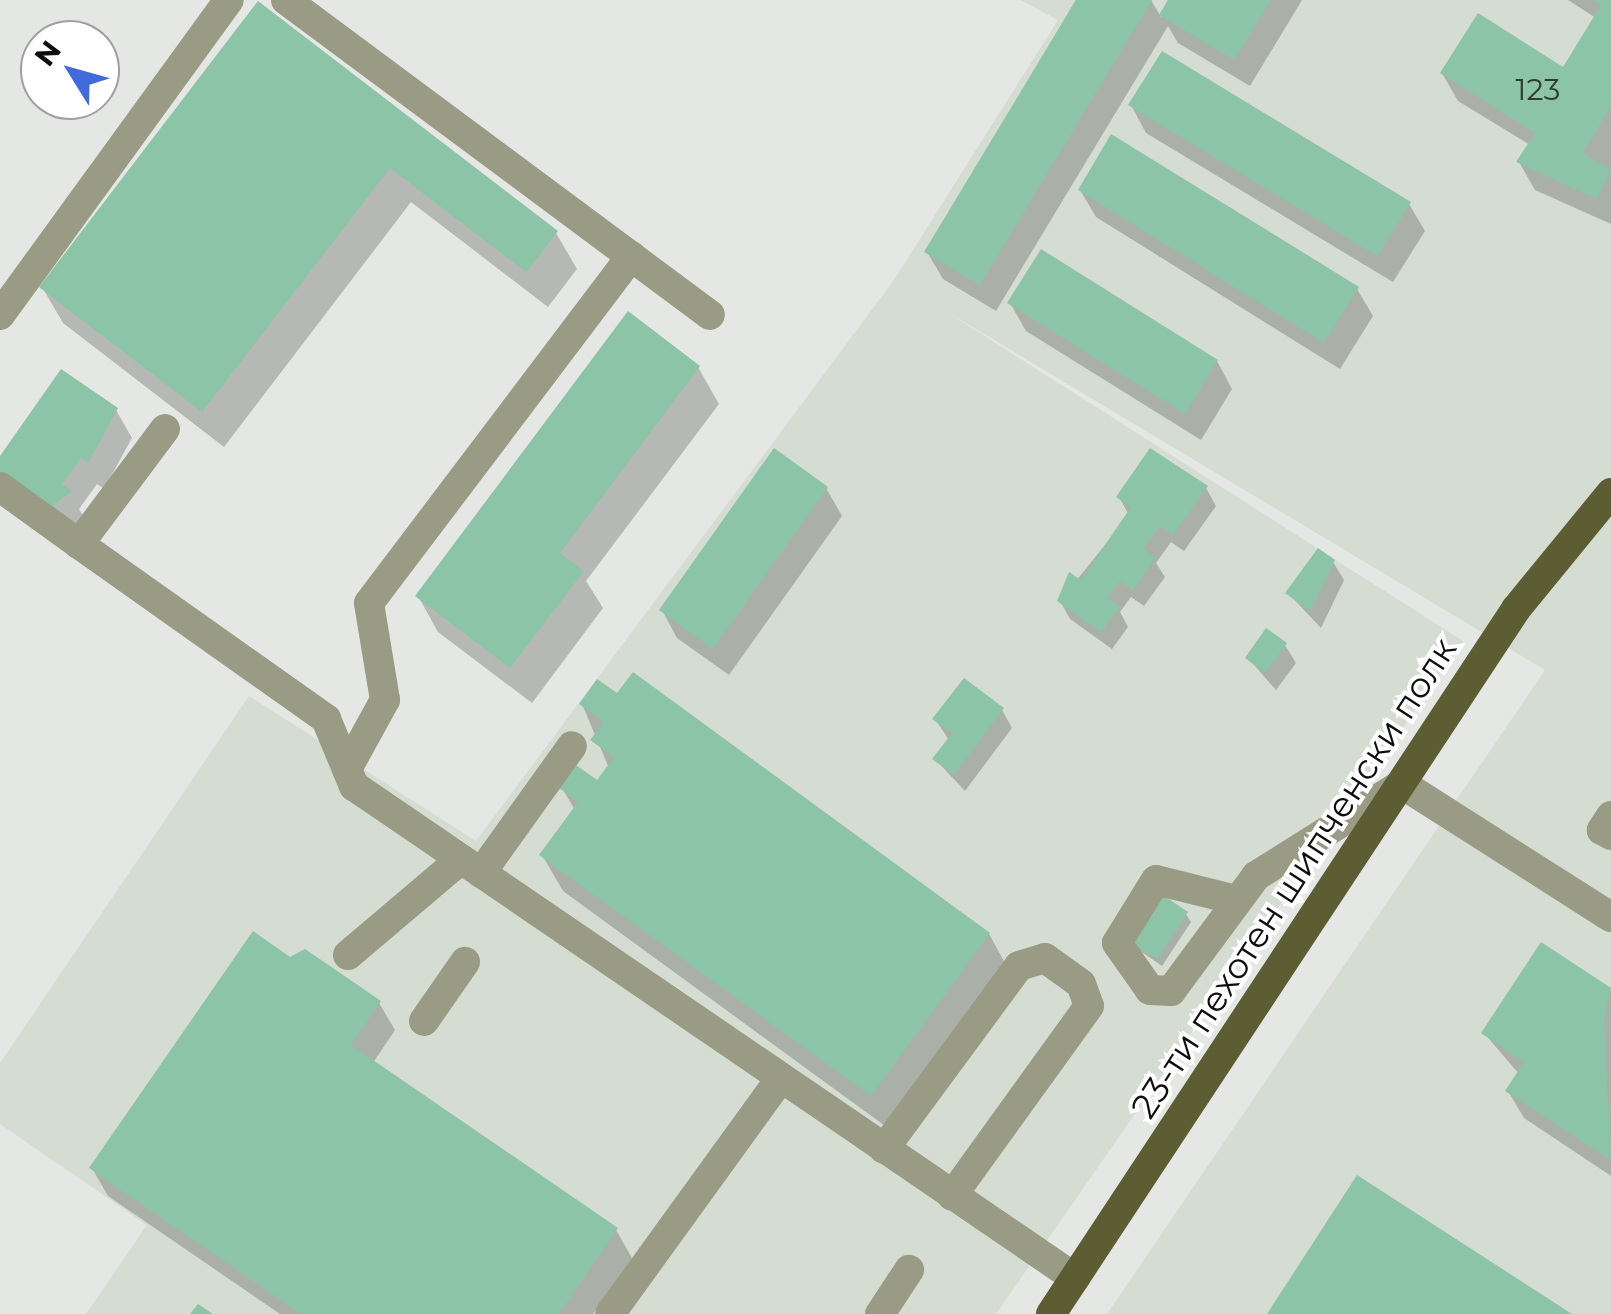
<!DOCTYPE html>
<meta charset="utf-8">
<style>
body{margin:0}
#map{position:relative;width:1611px;height:1314px;overflow:hidden;background:#e4e7e3;font-family:Montserrat,sans-serif}
div>[style]{position:absolute}
.built>*{inset:0;background:#d5dcd1}
.shadow>*{inset:0;background:#0003}
.building>*{inset:0;background:#8bc4a6}
.minor>*{height:30px;margin:-15px;padding:0 15px;transform-origin:15px;border-radius:15px;background:#9a9b84}
.major>*{height:30px;margin:-15px;padding:0 15px;transform-origin:15px;border-radius:15px;background:#5c5d32}
span{translate:-50% -50%;white-space:nowrap;text-align:center;line-height:1.15;-webkit-text-stroke:8px #fff;paint-order:stroke}
.number-label{font-size:30px;color:#2c3c33}
.number-label span{-webkit-text-stroke-width:0}
.street-label{font-size:35px;color:#0d0e0d}
.north{position:absolute;left:20px;top:20px;width:100px;height:100px;box-sizing:border-box;background:#fff;border:2px solid #9e9f9e;border-radius:50%;rotate:307deg;font-size:28px;font-weight:700;line-height:40px;text-align:center;color:#0d0e0d}
.north::after{content:'';display:block;margin:auto;width:35px;height:45px;background:#416bdd;clip-path:polygon(50% 0,100% 100%,50% 72%,0 100%)}
</style>
<div id="map">
<div class="built">
<div style="clip-path:polygon(1020px 0,1611px 0,1611px 1314px,1107px 1314px,1545px 670px,944px 310px,1463px 641px,996px 1314px,86px 1314px,147px 1225px,0 1124px,0 1063px,249px 696px,476px 841px,894px 280px,1058px 20px)"></div>
</div>
<div class="shadow">
<div style="clip-path:polygon(1076px 0,1151px 0,1161px 17px,1171px 0,1302px 0,1250px 86px,1178px 43px,1168px 26px,996px 311px,943px 279px,927px 252px)"></div>
<div style="clip-path:polygon(1568px 0,1611px 0,1611px 224px,1535px 190px,1519px 162px,1530px 145px,1458px 101px,1442px 73px,1563px 70px,1596px 18px)"></div>
<div style="clip-path:polygon(258px 4px,556px 233px,577px 269px,548px 307px,411px 202px,224px 447px,63px 323px,42px 287px)"></div>
<div style="clip-path:polygon(1131px 105px,1409px 204px,1425px 231px,1393px 282px,1146px 133px)"></div>
<div style="clip-path:polygon(1080px 190px,1357px 289px,1373px 316px,1340px 369px,1096px 217px)"></div>
<div style="clip-path:polygon(1010px 303px,1217px 361px,1232px 389px,1201px 440px,1026px 331px)"></div>
<div style="clip-path:polygon(698px 367px,719px 404px,586px 581px,603px 608px,532px 703px,438px 632px,418px 596px)"></div>
<div style="clip-path:polygon(116px 410px,132px 438px,104px 489px,97px 484px,79px 509px,86px 520px,67px 534px,0 460px)"></div>
<div style="clip-path:polygon(826px 488px,842px 516px,729px 675px,677px 638px,662px 610px)"></div>
<div style="clip-path:polygon(1206px 488px,1216px 506px,1184px 551px,1171px 542px,1156px 563px,1165px 577px,1144px 606px,1131px 597px,1120px 612px,1128px 627px,1112px 649px,1070px 619px,1060px 601px,1129px 515px,1119px 497px)"></div>
<div style="clip-path:polygon(1333px 562px,1344px 580px,1321px 628px,1288px 593px)"></div>
<div style="clip-path:polygon(1285px 645px,1296px 663px,1276px 690px,1248px 658px)"></div>
<div style="clip-path:polygon(582px 704px,989px 934px,1009px 970px,892px 1131px,563px 891px,542px 855px,575px 810px,562px 788px,598px 784px,609px 768px)"></div>
<div style="clip-path:polygon(1002px 710px,1012px 728px,965px 791px,935px 759px,949px 740px,935px 719px)"></div>
<div style="clip-path:polygon(1186px 914px,1191px 922px,1162px 966px,1133px 946px)"></div>
<div style="clip-path:polygon(1541px 946px,1611px 991px,1611px 1176px,1524px 1118px,1508px 1091px,1519px 1074px,1484px 1033px)"></div>
<div style="clip-path:polygon(379px 1003px,395px 1030px,373px 1063px,616px 1230px,632px 1258px,593px 1314px,280px 1314px,108px 1196px,92px 1168px)"></div>
</div>
<div class="building">
<div style="clip-path:polygon(1076px 0,1152px 0,980px 285px,924px 252px)"></div>
<div style="clip-path:polygon(1168px 0,1271px 0,1234px 60px,1159px 15px)"></div>
<div style="clip-path:polygon(1593px 0,1611px 0,1611px 106px,1583px 153px,1611px 170px,1597px 199px,1516px 162px,1535px 133px,1440px 73px,1478px 13px,1563px 67px,1601px 5px)"></div>
<div style="clip-path:polygon(258px 1px,558px 231px,526px 272px,390px 168px,202px 412px,39px 287px)"></div>
<div style="clip-path:polygon(1162px 51px,1411px 202px,1377px 256px,1128px 105px)"></div>
<div style="clip-path:polygon(1111px 134px,1359px 287px,1324px 343px,1078px 190px)"></div>
<div style="clip-path:polygon(1041px 249px,1218px 360px,1185px 414px,1007px 303px)"></div>
<div style="clip-path:polygon(628px 311px,700px 366px,560px 553px,584px 571px,510px 668px,415px 596px)"></div>
<div style="clip-path:polygon(61px 369px,118px 408px,88px 463px,81px 458px,62px 484px,72px 491px,50px 508px,0 473px,0 456px)"></div>
<div style="clip-path:polygon(774px 448px,828px 487px,713px 649px,659px 610px)"></div>
<div style="clip-path:polygon(1150px 448px,1208px 486px,1173px 535px,1160px 526px,1144px 549px,1156px 558px,1133px 590px,1120px 581px,1107px 598px,1120px 607px,1101px 632px,1057px 601px,1069px 572px,1081px 580px,1131px 507px,1116px 497px)"></div>
<div style="clip-path:polygon(1318px 548px,1335px 560px,1310px 611px,1285px 593px)"></div>
<div style="clip-path:polygon(1266px 628px,1287px 643px,1265px 673px,1245px 658px)"></div>
<div style="clip-path:polygon(633px 672px,990px 933px,871px 1096px,539px 855px,578px 802px,559px 788px,576px 765px,597px 780px,614px 757px,590px 740px,604px 722px,579px 704px,597px 679px,617px 693px)"></div>
<div style="clip-path:polygon(964px 678px,1004px 708px,954px 775px,932px 759px,952px 733px,932px 719px)"></div>
<div style="clip-path:polygon(1157px 891px,1188px 912px,1157px 959px,1125px 938px)"></div>
<div style="clip-path:polygon(253px 931px,290px 957px,305px 949px,381px 1001px,351px 1045px,618px 1228px,559px 1314px,301px 1314px,89px 1168px)"></div>
<div style="clip-path:polygon(1541px 942px,1611px 988px,1604px 1020px,1611px 1160px,1505px 1091px,1524px 1062px,1481px 1033px)"></div>
<div style="clip-path:polygon(1357px 1175px,1572px 1314px,1267px 1314px)"></div>
<div style="clip-path:polygon(198px 1304px,213px 1314px,190px 1314px)"></div>
</div>
<div class="minor">
<div style="left:286px;top:0;width:528px;rotate:36.61deg"></div>
<div style="left:0;top:315px;width:389px;rotate:-54deg"></div>
<div style="left:165px;top:429px;width:144px;rotate:126.8deg"></div>
<div style="left:79px;top:544px;width:303px;rotate:35.3deg"></div>
<div style="left:326px;top:719px;width:73px;rotate:67.3deg"></div>
<div style="left:354px;top:786px;width:873px;rotate:34.31deg"></div>
<div style="left:0;top:487px;width:97px;rotate:35.8deg"></div>
<div style="left:347px;top:769px;width:79px;rotate:-61.2deg"></div>
<div style="left:385px;top:700px;width:98px;rotate:-99.4deg"></div>
<div style="left:369px;top:603px;width:435px;rotate:-52.9deg"></div>
<div style="left:1611px;top:816px;width:17px;rotate:123deg"></div>
<div style="left:1602px;top:830px;width:10px;rotate:29deg"></div>
<div style="left:481px;top:873px;width:156px;rotate:-54.4deg"></div>
<div style="left:1232px;top:899px;width:78px;rotate:-166deg"></div>
<div style="left:1156px;top:880px;width:74px;rotate:121.8deg"></div>
<div style="left:1117px;top:943px;width:57px;rotate:54.9deg"></div>
<div style="left:1150px;top:990px;width:21px;rotate:3deg"></div>
<div style="left:1171px;top:991px;width:143px;rotate:-53.5deg"></div>
<div style="left:1256px;top:876px;width:173px;rotate:-32.2deg"></div>
<div style="left:1402px;top:784px;width:248px;rotate:32.5deg"></div>
<div style="left:348px;top:955px;width:148px;rotate:-40.3deg"></div>
<div style="left:424px;top:1021px;width:72px;rotate:-55.2deg"></div>
<div style="left:884px;top:1149px;width:227px;rotate:-53.6deg"></div>
<div style="left:1019px;top:966px;width:27px;rotate:-17deg"></div>
<div style="left:1045px;top:958px;width:44px;rotate:35.8deg"></div>
<div style="left:1081px;top:984px;width:23px;rotate:70deg"></div>
<div style="left:1089px;top:1006px;width:234px;rotate:125.8deg"></div>
<div style="left:610px;top:1314px;width:291px;rotate:-54.1deg"></div>
<div style="left:880px;top:1314px;width:53px;rotate:-56.6deg"></div>
</div>
<div class="major">
<div style="left:1051px;top:1314px;width:845px;rotate:-56.59deg"></div>
<div style="left:1516px;top:609px;width:150px;rotate:-50.7deg"></div>
</div>
<div class="number-label">
<span style="left:1538px;top:90px">123</span>
</div>
<div class="street-label">
<span style="left:1294px;top:878px;rotate:-57deg">23-ти пехотен шипченски полк</span>
</div>
<div class="north">N</div>
</div>
